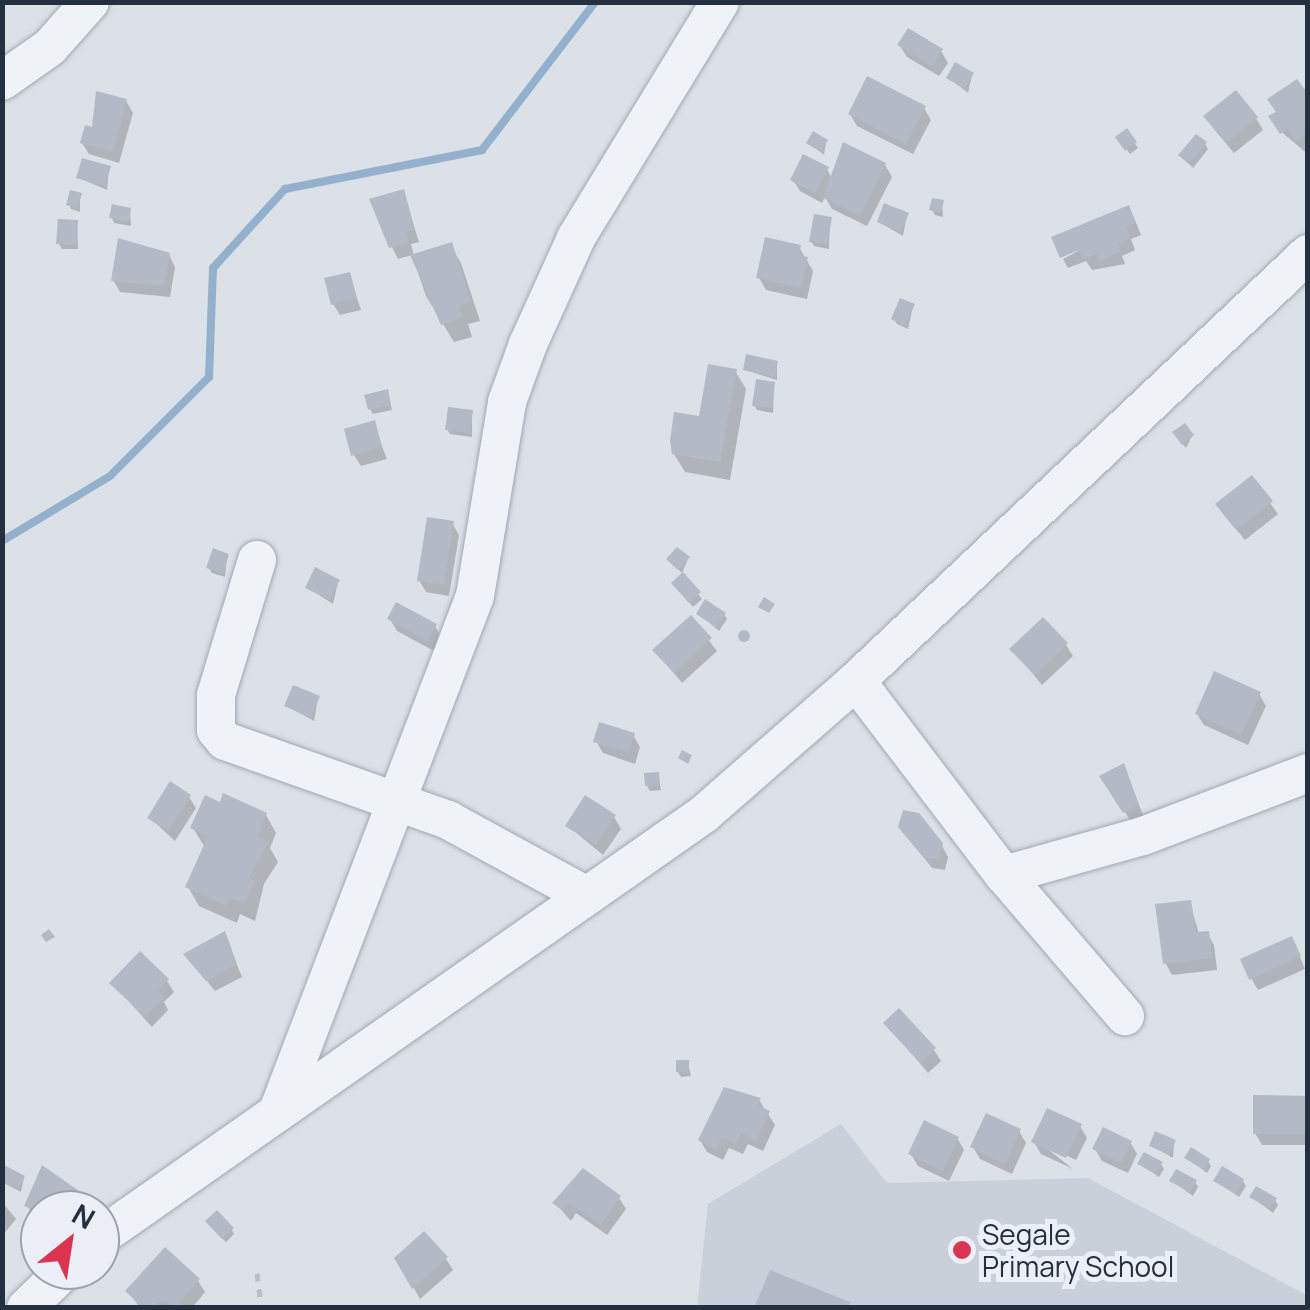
<!DOCTYPE html>
<style>
body{margin:0}
#map{position:relative;width:1310px;height:1310px;overflow:hidden;background:#dce1e8;font-family:Manrope,sans-serif}
div>[style]{position:absolute}
.built>*{inset:0;background:#cad0da}
.shadow>*{inset:0;background:#0003}
.stream>*{height:8px;margin:-4px;padding:0 4px;transform-origin:4px;border-radius:4px;background:#93b1cc}
.building>*{inset:0;background:#b3bac5}
.round{border-radius:50%}
.path>*{height:5px;margin-top:-2.5px;transform-origin:0;background:repeating-linear-gradient(90deg,#babfc7 0 8px,transparent 0 16px)}
.roads{filter:drop-shadow(0 0 2px #a1a8b2) drop-shadow(0 0 2px #a1a8b2)}
.minor>*{height:38px;margin:-19px;padding:0 19px;transform-origin:19px;border-radius:19px;background:#eff2f6}
.dots>*{width:28px;height:28px;translate:-50% -50%;box-sizing:border-box;border:5px solid #ecf0f6;border-radius:50%}
span{translate:-50% -50%;white-space:nowrap;text-align:center;line-height:1.15;-webkit-text-stroke:10px #ecf0f6;paint-order:stroke}
.poi-label{font-size:28px;color:#242f40}
.left{translate:0 -50%;text-align:left}
.frame{position:absolute;inset:0;border:5px solid #242f40;pointer-events:none}
.north{position:absolute;left:20px;top:1190px;width:100px;height:100px;box-sizing:border-box;background:#ecf0f6;border:2px solid #9ca3ad;border-radius:50%;rotate:30deg;font-size:28px;font-weight:700;line-height:40px;text-align:center;color:#242f40}
.north::after{content:'';display:block;margin:auto;width:35px;height:45px;background:#dc3351;clip-path:polygon(50% 0,100% 100%,50% 72%,0 100%)}
</style>
<div id="map">
<div class="built">
<div style="clip-path:polygon(841px 1124px,887px 1183px,1088px 1178px,1308px 1296px,1307px 1308px,697px 1308px,708px 1204px)"></div>
</div>
<div class="shadow">
<div style="clip-path:polygon(900px 46px,941px 51px,948px 63px,939px 76px,907px 57px)"></div>
<div style="clip-path:polygon(972px 75px,968px 93px,949px 78px)"></div>
<div style="clip-path:polygon(1308px 99px,1308px 149px,1304px 151px,1278px 129px)"></div>
<div style="clip-path:polygon(126px 101px,133px 113px,119px 163px,89px 154px,82px 143px)"></div>
<div style="clip-path:polygon(924px 108px,931px 120px,913px 154px,857px 126px,850px 114px)"></div>
<div style="clip-path:polygon(1256px 118px,1263px 130px,1234px 153px,1213px 128px)"></div>
<div style="clip-path:polygon(1126px 131px,1138px 148px,1130px 154px,1118px 137px)"></div>
<div style="clip-path:polygon(826px 142px,824px 155px,809px 143px)"></div>
<div style="clip-path:polygon(1205px 144px,1208px 149px,1193px 168px,1181px 156px)"></div>
<div style="clip-path:polygon(885px 165px,892px 177px,867px 226px,832px 209px,825px 197px,822px 203px,800px 191px,793px 180px,827px 169px,832px 179px)"></div>
<div style="clip-path:polygon(109px 168px,107px 190px,79px 178px)"></div>
<div style="clip-path:polygon(403px 192px,419px 242px,411px 244px,414px 256px,450px 245px,461px 263px,480px 321px,468px 324px,472px 337px,454px 342px,426px 296px,412px 255px,398px 259px,392px 247px)"></div>
<div style="clip-path:polygon(80px 196px,80px 212px,71px 209px,69px 204px)"></div>
<div style="clip-path:polygon(942px 202px,943px 217px,935px 215px,932px 210px)"></div>
<div style="clip-path:polygon(130px 210px,131px 226px,114px 223px,112px 218px)"></div>
<div style="clip-path:polygon(907px 215px,903px 236px,879px 222px)"></div>
<div style="clip-path:polygon(830px 219px,829px 249px,814px 246px,811px 241px)"></div>
<div style="clip-path:polygon(1135px 220px,1141px 235px,1131px 239px,1135px 250px,1122px 256px,1125px 264px,1092px 270px,1086px 261px,1068px 268px,1063px 259px)"></div>
<div style="clip-path:polygon(77px 223px,78px 249px,62px 249px,59px 244px)"></div>
<div style="clip-path:polygon(799px 247px,813px 271px,807px 299px,766px 290px,759px 278px)"></div>
<div style="clip-path:polygon(169px 255px,175px 267px,170px 297px,120px 292px,113px 280px)"></div>
<div style="clip-path:polygon(349px 275px,361px 310px,340px 315px,333px 304px)"></div>
<div style="clip-path:polygon(913px 306px,908px 329px,897px 324px,894px 319px)"></div>
<div style="clip-path:polygon(777px 363px,777px 380px,745px 370px)"></div>
<div style="clip-path:polygon(735px 371px,746px 389px,730px 480px,685px 472px,674px 454px)"></div>
<div style="clip-path:polygon(774px 384px,773px 413px,757px 410px,754px 405px)"></div>
<div style="clip-path:polygon(389px 397px,392px 410px,373px 414px,370px 409px)"></div>
<div style="clip-path:polygon(472px 413px,472px 437px,450px 434px,447px 429px)"></div>
<div style="clip-path:polygon(373px 423px,387px 459px,361px 466px,354px 455px)"></div>
<div style="clip-path:polygon(1192px 436px,1186px 448px,1178px 438px)"></div>
<div style="clip-path:polygon(1252px 478px,1278px 514px,1245px 540px,1225px 516px)"></div>
<div style="clip-path:polygon(452px 523px,459px 535px,449px 596px,426px 592px,419px 580px)"></div>
<div style="clip-path:polygon(227px 556px,225px 577px,212px 573px,209px 568px)"></div>
<div style="clip-path:polygon(688px 559px,682px 573px,669px 560px)"></div>
<div style="clip-path:polygon(683px 576px,702px 599px,693px 607px,677px 588px)"></div>
<div style="clip-path:polygon(338px 582px,333px 604px,308px 588px)"></div>
<div style="clip-path:polygon(699px 614px,724px 614px,727px 619px,719px 631px)"></div>
<div style="clip-path:polygon(691px 618px,717px 651px,682px 683px,656px 651px)"></div>
<div style="clip-path:polygon(390px 619px,435px 626px,441px 637px,434px 651px,397px 631px)"></div>
<div style="clip-path:polygon(1066px 645px,1073px 656px,1042px 685px,1013px 650px)"></div>
<div style="clip-path:polygon(1259px 694px,1266px 706px,1248px 745px,1204px 725px,1197px 714px)"></div>
<div style="clip-path:polygon(318px 698px,314px 721px,287px 706px)"></div>
<div style="clip-path:polygon(633px 735px,640px 747px,635px 764px,603px 753px,596px 741px)"></div>
<div style="clip-path:polygon(1123px 767px,1144px 817px,1132px 823px,1109px 788px)"></div>
<div style="clip-path:polygon(658px 775px,661px 790px,650px 791px,647px 786px)"></div>
<div style="clip-path:polygon(189px 797px,196px 808px,175px 841px,150px 818px)"></div>
<div style="clip-path:polygon(266px 815px,276px 833px,270px 848px,278px 862px,264px 884px,255px 921px,240px 914px,237px 923px,199px 906px,188px 887px,204px 846px,193px 828px)"></div>
<div style="clip-path:polygon(614px 817px,621px 829px,603px 855px,568px 826px)"></div>
<div style="clip-path:polygon(900px 827px,941px 844px,948px 857px,945px 870px,932px 868px)"></div>
<div style="clip-path:polygon(1190px 903px,1199px 934px,1207px 933px,1214px 945px,1217px 970px,1172px 975px,1166px 964px)"></div>
<div style="clip-path:polygon(224px 934px,242px 977px,215px 991px,186px 955px)"></div>
<div style="clip-path:polygon(1297px 950px,1305px 969px,1258px 990px,1251px 978px)"></div>
<div style="clip-path:polygon(167px 981px,174px 992px,164px 1002px,168px 1010px,152px 1027px,112px 983px)"></div>
<div style="clip-path:polygon(886px 1023px,934px 1050px,941px 1061px,928px 1073px)"></div>
<div style="clip-path:polygon(688px 1063px,691px 1076px,681px 1077px,678px 1072px)"></div>
<div style="clip-path:polygon(1308px 1098px,1308px 1145px,1262px 1145px,1255px 1133px)"></div>
<div style="clip-path:polygon(759px 1100px,775px 1125px,763px 1151px,748px 1144px,743px 1154px,729px 1148px,723px 1160px,707px 1152px,700px 1140px)"></div>
<div style="clip-path:polygon(1080px 1126px,1087px 1138px,1076px 1160px,1040px 1143px,1073px 1169px,1041px 1154px,1034px 1142px)"></div>
<div style="clip-path:polygon(1019px 1131px,1026px 1143px,1012px 1174px,980px 1159px,973px 1147px)"></div>
<div style="clip-path:polygon(957px 1138px,964px 1150px,949px 1181px,918px 1166px,911px 1154px)"></div>
<div style="clip-path:polygon(1130px 1142px,1137px 1154px,1128px 1173px,1102px 1161px,1095px 1149px)"></div>
<div style="clip-path:polygon(1174px 1142px,1173px 1158px,1152px 1146px)"></div>
<div style="clip-path:polygon(1187px 1158px,1208px 1161px,1211px 1166px,1207px 1173px)"></div>
<div style="clip-path:polygon(1140px 1164px,1161px 1164px,1164px 1169px,1159px 1177px)"></div>
<div style="clip-path:polygon(2px 1167px,24px 1178px,21px 1192px,2px 1182px)"></div>
<div style="clip-path:polygon(1172px 1181px,1195px 1182px,1198px 1187px,1193px 1196px)"></div>
<div style="clip-path:polygon(1216px 1181px,1243px 1181px,1246px 1186px,1239px 1197px)"></div>
<div style="clip-path:polygon(1252px 1197px,1275px 1200px,1278px 1205px,1273px 1213px)"></div>
<div style="clip-path:polygon(619px 1198px,626px 1209px,607px 1235px,576px 1213px,571px 1221px,555px 1203px)"></div>
<div style="clip-path:polygon(87px 1200px,93px 1210px,40px 1210px,40px 1224px,27px 1206px)"></div>
<div style="clip-path:polygon(2px 1202px,16px 1219px,2px 1236px)"></div>
<div style="clip-path:polygon(211px 1227px,232px 1230px,234px 1234px,226px 1242px)"></div>
<div style="clip-path:polygon(397px 1258px,446px 1259px,453px 1270px,420px 1299px)"></div>
<div style="clip-path:polygon(198px 1281px,205px 1292px,192px 1308px,140px 1308px,129px 1292px)"></div>
</div>
<div class="stream">
<div style="left:2px;top:541px;width:126px;rotate:-31deg"></div>
<div style="left:110px;top:476px;width:140px;rotate:-45deg"></div>
<div style="left:209px;top:377px;width:109px;rotate:-87.9deg"></div>
<div style="left:213px;top:268px;width:107px;rotate:-47.7deg"></div>
<div style="left:285px;top:189px;width:201px;rotate:-11.2deg"></div>
<div style="left:482px;top:150px;width:186px;rotate:-52.6deg"></div>
</div>
<div class="building">
<div style="clip-path:polygon(908px 28px,943px 49px,932px 66px,897px 45px)"></div>
<div style="clip-path:polygon(955px 62px,974px 73px,965px 89px,946px 78px)"></div>
<div style="clip-path:polygon(867px 76px,926px 106px,906px 144px,848px 114px)"></div>
<div style="clip-path:polygon(1297px 79px,1308px 94px,1308px 133px,1295px 141px,1288px 129px,1280px 134px,1268px 116px,1276px 112px,1267px 99px)"></div>
<div style="clip-path:polygon(1236px 90px,1258px 117px,1226px 143px,1203px 116px)"></div>
<div style="clip-path:polygon(96px 91px,127px 99px,113px 152px,80px 143px,85px 125px,92px 127px)"></div>
<div style="clip-path:polygon(1127px 128px,1137px 142px,1125px 151px,1115px 137px)"></div>
<div style="clip-path:polygon(813px 131px,828px 140px,821px 152px,806px 143px)"></div>
<div style="clip-path:polygon(1196px 134px,1207px 142px,1189px 164px,1178px 155px)"></div>
<div style="clip-path:polygon(843px 142px,886px 163px,860px 216px,823px 198px)"></div>
<div style="clip-path:polygon(803px 154px,829px 167px,815px 193px,790px 180px)"></div>
<div style="clip-path:polygon(82px 158px,111px 166px,105px 186px,76px 178px)"></div>
<div style="clip-path:polygon(404px 189px,415px 230px,406px 232px,409px 243px,389px 248px,369px 199px)"></div>
<div style="clip-path:polygon(70px 190px,82px 193px,78px 208px,66px 205px)"></div>
<div style="clip-path:polygon(932px 198px,944px 200px,941px 213px,929px 210px)"></div>
<div style="clip-path:polygon(884px 203px,909px 213px,901px 232px,877px 222px)"></div>
<div style="clip-path:polygon(112px 204px,131px 208px,129px 222px,109px 218px)"></div>
<div style="clip-path:polygon(1129px 205px,1136px 223px,1126px 227px,1130px 238px,1117px 244px,1121px 252px,1100px 261px,1097px 254px,1083px 260px,1079px 250px,1060px 258px,1051px 237px)"></div>
<div style="clip-path:polygon(814px 214px,832px 217px,827px 245px,809px 242px)"></div>
<div style="clip-path:polygon(58px 219px,78px 220px,77px 245px,56px 244px)"></div>
<div style="clip-path:polygon(765px 237px,801px 245px,799px 255px,808px 257px,801px 288px,756px 278px)"></div>
<div style="clip-path:polygon(118px 238px,170px 253px,164px 286px,111px 281px)"></div>
<div style="clip-path:polygon(452px 242px,471px 302px,459px 306px,463px 318px,441px 325px,410px 255px)"></div>
<div style="clip-path:polygon(350px 272px,357px 298px,331px 305px,324px 278px)"></div>
<div style="clip-path:polygon(900px 298px,915px 304px,905px 326px,891px 319px)"></div>
<div style="clip-path:polygon(746px 354px,778px 361px,775px 377px,743px 370px)"></div>
<div style="clip-path:polygon(708px 364px,737px 369px,720px 462px,672px 454px,670px 441px,674px 412px,699px 416px)"></div>
<div style="clip-path:polygon(756px 379px,775px 382px,772px 408px,752px 406px)"></div>
<div style="clip-path:polygon(388px 389px,391px 405px,368px 410px,364px 395px)"></div>
<div style="clip-path:polygon(448px 407px,473px 410px,470px 433px,445px 430px)"></div>
<div style="clip-path:polygon(375px 420px,382px 447px,351px 456px,344px 429px)"></div>
<div style="clip-path:polygon(1185px 423px,1194px 435px,1182px 445px,1172px 432px)"></div>
<div style="clip-path:polygon(1252px 475px,1273px 501px,1236px 530px,1215px 504px)"></div>
<div style="clip-path:polygon(427px 517px,454px 521px,444px 585px,417px 581px)"></div>
<div style="clip-path:polygon(677px 547px,690px 557px,678px 570px,666px 559px)"></div>
<div style="clip-path:polygon(213px 548px,229px 554px,223px 574px,206px 568px)"></div>
<div style="clip-path:polygon(315px 567px,340px 580px,330px 600px,305px 588px)"></div>
<div style="clip-path:polygon(683px 572px,701px 592px,689px 603px,671px 583px)"></div>
<div style="clip-path:polygon(764px 597px,775px 604px,769px 613px,758px 607px)"></div>
<div style="clip-path:polygon(705px 599px,726px 613px,716px 627px,696px 614px)"></div>
<div style="clip-path:polygon(396px 602px,437px 624px,427px 641px,387px 619px)"></div>
<div style="clip-path:polygon(691px 615px,712px 638px,674px 673px,652px 650px)"></div>
<div style="clip-path:polygon(1043px 617px,1068px 643px,1035px 675px,1009px 649px)"></div>
<div class="round" style="left:738px;top:630px;width:12px;height:12px"></div>
<div style="clip-path:polygon(1214px 671px,1261px 692px,1241px 735px,1195px 714px)"></div>
<div style="clip-path:polygon(293px 685px,320px 696px,311px 718px,284px 706px)"></div>
<div style="clip-path:polygon(599px 722px,635px 733px,629px 753px,593px 742px)"></div>
<div style="clip-path:polygon(682px 750px,692px 755px,688px 764px,678px 758px)"></div>
<div style="clip-path:polygon(1124px 763px,1139px 805px,1123px 813px,1099px 776px)"></div>
<div style="clip-path:polygon(659px 772px,660px 785px,645px 786px,644px 773px)"></div>
<div style="clip-path:polygon(170px 781px,191px 795px,168px 831px,147px 818px)"></div>
<div style="clip-path:polygon(223px 793px,267px 813px,257px 837px,269px 842px,249px 878px,255px 881px,245px 904px,230px 898px,227px 906px,185px 887px,208px 836px,190px 828px,205px 795px,220px 802px)"></div>
<div style="clip-path:polygon(585px 795px,616px 815px,596px 845px,565px 826px)"></div>
<div style="clip-path:polygon(903px 810px,919px 813px,943px 843px,939px 859px,923px 857px,898px 827px)"></div>
<div style="clip-path:polygon(1191px 900px,1196px 932px,1209px 931px,1212px 958px,1163px 964px,1155px 904px)"></div>
<div style="clip-path:polygon(49px 929px,55px 937px,46px 942px,41px 935px)"></div>
<div style="clip-path:polygon(225px 931px,237px 964px,206px 981px,183px 954px)"></div>
<div style="clip-path:polygon(1292px 936px,1301px 956px,1249px 980px,1240px 959px)"></div>
<div style="clip-path:polygon(140px 951px,169px 979px,158px 991px,164px 997px,145px 1017px,109px 983px)"></div>
<div style="clip-path:polygon(899px 1008px,936px 1048px,920px 1063px,883px 1023px)"></div>
<div style="clip-path:polygon(676px 1060px,689px 1060px,689px 1072px,676px 1072px)"></div>
<div style="clip-path:polygon(724px 1087px,761px 1098px,757px 1105px,770px 1111px,756px 1141px,741px 1133px,736px 1144px,722px 1137px,716px 1150px,698px 1140px)"></div>
<div style="clip-path:polygon(1253px 1095px,1308px 1096px,1308px 1134px,1253px 1134px)"></div>
<div style="clip-path:polygon(1047px 1108px,1082px 1124px,1066px 1158px,1031px 1142px)"></div>
<div style="clip-path:polygon(986px 1113px,1021px 1129px,1005px 1164px,970px 1147px)"></div>
<div style="clip-path:polygon(924px 1120px,959px 1137px,943px 1171px,908px 1154px)"></div>
<div style="clip-path:polygon(1103px 1127px,1132px 1141px,1121px 1163px,1092px 1149px)"></div>
<div style="clip-path:polygon(1155px 1131px,1176px 1140px,1170px 1155px,1149px 1146px)"></div>
<div style="clip-path:polygon(1191px 1147px,1210px 1159px,1204px 1170px,1184px 1158px)"></div>
<div style="clip-path:polygon(1144px 1152px,1163px 1162px,1156px 1174px,1137px 1164px)"></div>
<div style="clip-path:polygon(2px 1164px,25px 1176px,18px 1189px,2px 1180px)"></div>
<div style="clip-path:polygon(42px 1165px,89px 1198px,84px 1210px,40px 1210px,40px 1222px,35px 1219px,38px 1212px,24px 1206px)"></div>
<div style="clip-path:polygon(1222px 1166px,1244px 1179px,1236px 1194px,1213px 1181px)"></div>
<div style="clip-path:polygon(583px 1168px,621px 1196px,600px 1225px,569px 1203px,563px 1211px,552px 1203px)"></div>
<div style="clip-path:polygon(1176px 1169px,1197px 1180px,1190px 1192px,1169px 1181px)"></div>
<div style="clip-path:polygon(1256px 1186px,1277px 1198px,1270px 1209px,1249px 1197px)"></div>
<div style="clip-path:polygon(217px 1210px,234px 1228px,222px 1239px,205px 1221px)"></div>
<div style="clip-path:polygon(424px 1231px,448px 1257px,412px 1289px,394px 1258px)"></div>
<div style="clip-path:polygon(165px 1247px,200px 1279px,175px 1308px,165px 1301px,143px 1308px,125px 1291px)"></div>
<div style="clip-path:polygon(770px 1270px,850px 1302px,848px 1308px,754px 1308px)"></div>
</div>
<div class="path">
<div style="left:257px;top:1273px;width:35px;rotate:83deg"></div>
</div>
<div class="roads">
<div class="minor">
<div style="left:2px;top:81px;width:59px;rotate:-35.3deg"></div>
<div style="left:50px;top:47px;width:60px;rotate:-48.4deg"></div>
<div style="left:257px;top:560px;width:141px;rotate:106.9deg"></div>
<div style="left:216px;top:695px;width:35px;rotate:90deg"></div>
<div style="left:216px;top:730px;width:14px;rotate:51deg"></div>
<div style="left:225px;top:741px;width:237px;rotate:19.5deg"></div>
<div style="left:448px;top:820px;width:158px;rotate:28.7deg"></div>
<div style="left:856px;top:681px;width:244px;rotate:52.7deg"></div>
<div style="left:1004px;top:875px;width:186px;rotate:49.4deg"></div>
<div style="left:1004px;top:875px;width:144px;rotate:-15.7deg"></div>
<div style="left:1143px;top:836px;width:177px;rotate:-20.9deg"></div>
<div style="left:278px;top:1111px;width:551px;rotate:-69.07deg"></div>
<div style="left:475px;top:596px;width:197px;rotate:-80.6deg"></div>
<div style="left:507px;top:402px;width:62px;rotate:-70.1deg"></div>
<div style="left:528px;top:344px;width:116px;rotate:-65.6deg"></div>
<div style="left:576px;top:238px;width:276px;rotate:-58.6deg"></div>
<div style="left:100px;top:1237px;width:737px;rotate:-35deg"></div>
<div style="left:704px;top:814px;width:202px;rotate:-41.2deg"></div>
<div style="left:856px;top:681px;width:622px;rotate:-43.37deg"></div>
<div style="left:26px;top:1308px;width:54px;rotate:-44.3deg"></div>
</div>
</div>
<div class="dots">
<div style="left:962px;top:1250px;background:#dc3351"></div>
</div>
<div class="poi-label">
<span class="left" style="left:982px;top:1250px">Segale<br>Primary School</span>
</div>
<div class="frame"></div>
<div class="north">N</div>
</div>
